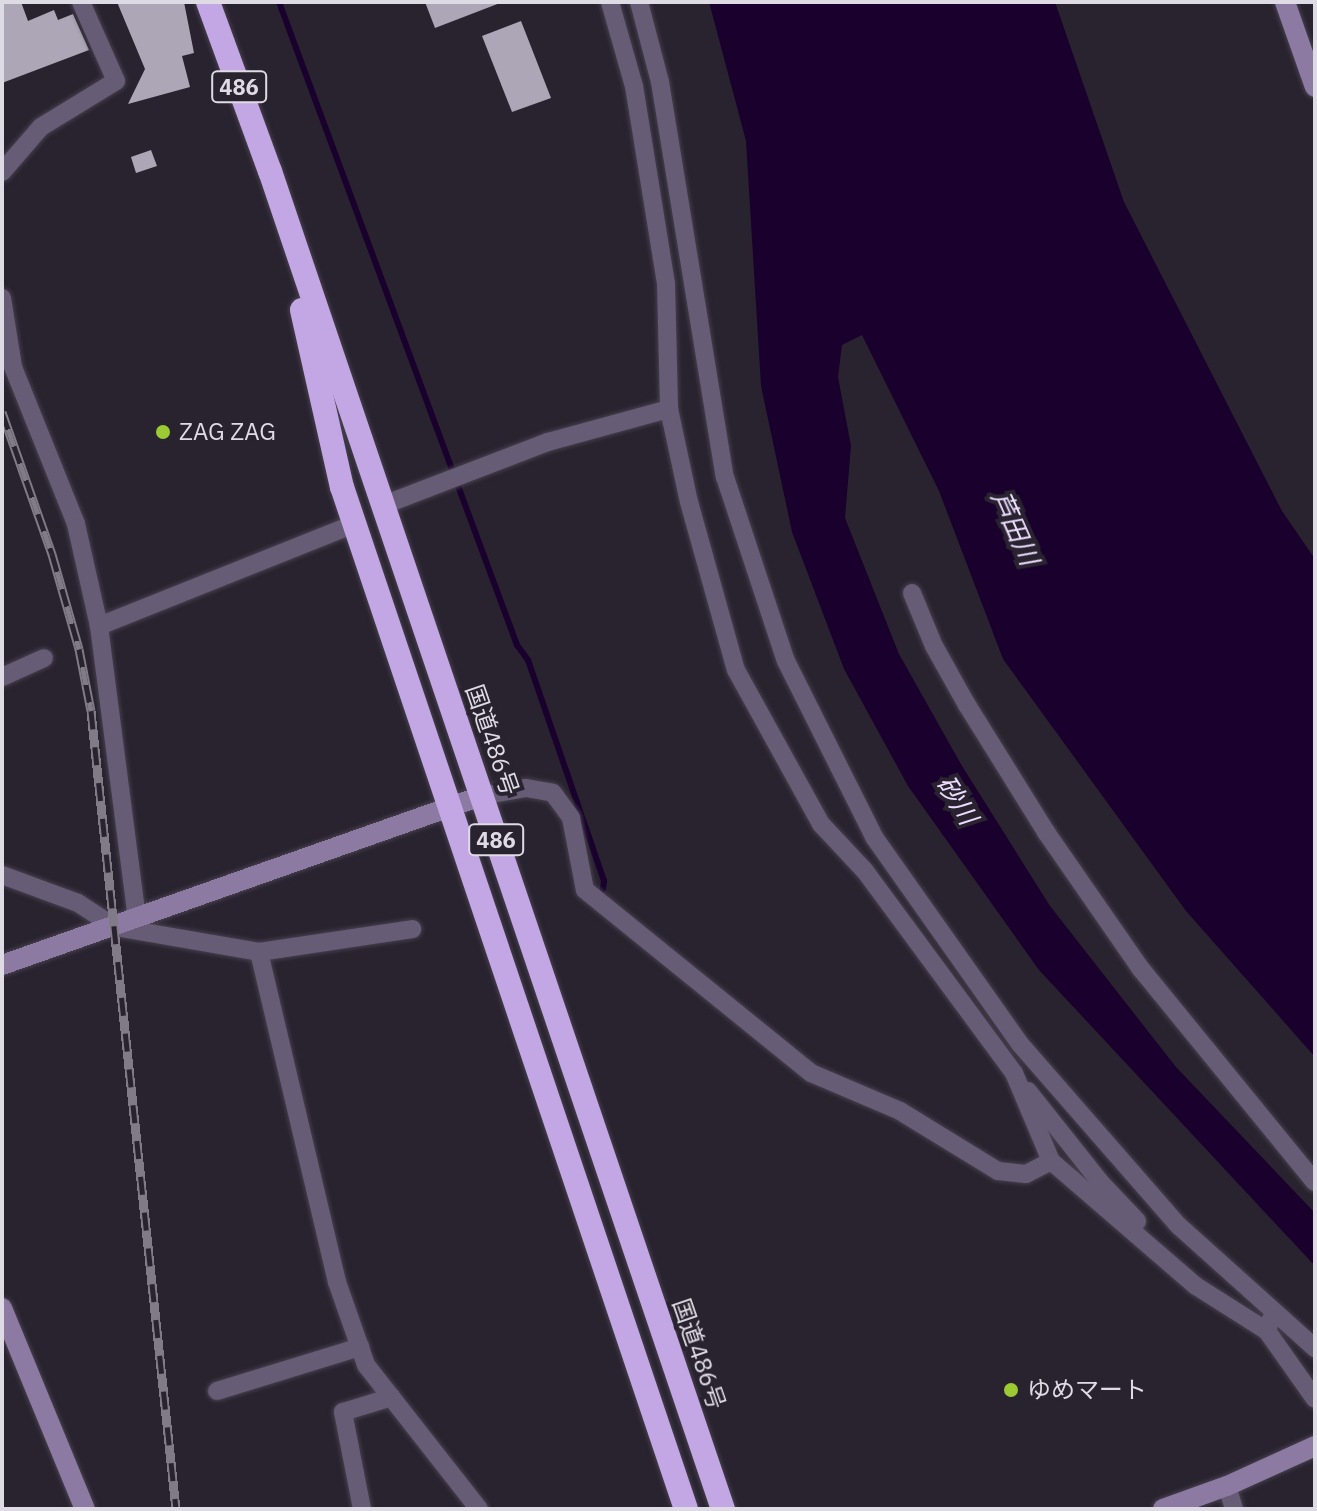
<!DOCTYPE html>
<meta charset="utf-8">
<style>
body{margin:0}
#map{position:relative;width:1317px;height:1511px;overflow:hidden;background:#292330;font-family:"IBM Plex Sans","Noto Sans JP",sans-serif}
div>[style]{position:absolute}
.water>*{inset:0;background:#19002d}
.stream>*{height:6px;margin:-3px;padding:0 3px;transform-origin:3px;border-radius:3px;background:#19002d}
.building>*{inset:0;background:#ada6b6}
.roads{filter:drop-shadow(0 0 2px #46404d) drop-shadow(0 0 2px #46404d)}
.street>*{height:18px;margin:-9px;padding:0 9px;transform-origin:9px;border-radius:9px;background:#675c75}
.secondary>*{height:20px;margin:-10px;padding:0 10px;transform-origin:10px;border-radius:10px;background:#8c7aa2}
.highway>*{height:24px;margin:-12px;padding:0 12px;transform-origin:12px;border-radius:12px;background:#c3a6e4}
.rail>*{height:9px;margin-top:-4.5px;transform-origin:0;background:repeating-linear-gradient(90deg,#292330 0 18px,#807b86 0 36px);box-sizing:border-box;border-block:2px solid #807b86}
.dots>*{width:22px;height:22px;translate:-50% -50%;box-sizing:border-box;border:4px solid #292330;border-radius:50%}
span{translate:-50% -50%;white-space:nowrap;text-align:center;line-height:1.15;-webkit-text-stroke:8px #292330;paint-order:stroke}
.shield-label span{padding:2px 6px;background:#292330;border:2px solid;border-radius:6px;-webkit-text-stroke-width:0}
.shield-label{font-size:22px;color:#dfdbe4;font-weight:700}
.poi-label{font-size:24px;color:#dfdbe4}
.left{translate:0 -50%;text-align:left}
.street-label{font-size:24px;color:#dfdbe4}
.water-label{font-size:26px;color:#ecddff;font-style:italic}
.frame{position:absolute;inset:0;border:4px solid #dfdbe4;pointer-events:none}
</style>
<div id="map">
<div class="water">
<div style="clip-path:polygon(709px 2px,1055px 2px,1124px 202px,1282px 511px,1315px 559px,1315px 1057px,1186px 911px,1003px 659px,939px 491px,862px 335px,842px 345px,838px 377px,851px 446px,845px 518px,899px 654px,962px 766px,1050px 906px,1176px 1067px,1315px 1213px,1315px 1266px,1039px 970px,908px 786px,844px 669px,792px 532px,761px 386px,746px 141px)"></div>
</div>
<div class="stream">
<div style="left:279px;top:2px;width:686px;rotate:69.69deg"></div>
<div style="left:517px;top:645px;width:19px;rotate:54deg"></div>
<div style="left:528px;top:660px;width:234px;rotate:71deg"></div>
<div style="left:604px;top:881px;width:8px;rotate:97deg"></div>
</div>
<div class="building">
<div style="clip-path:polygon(2px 2px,21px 2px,28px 21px,54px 10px,58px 20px,73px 14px,89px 50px,2px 83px)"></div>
<div style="clip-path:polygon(117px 2px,184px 2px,194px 53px,182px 56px,190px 87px,128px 104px,145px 69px)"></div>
<div style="clip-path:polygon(425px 2px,500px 2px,500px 3px,435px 28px)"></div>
<div style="clip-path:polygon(521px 21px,551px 98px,512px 112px,482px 36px)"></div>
<div style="clip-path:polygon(151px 150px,157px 166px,136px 173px,131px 157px)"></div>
</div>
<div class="roads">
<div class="street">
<div style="left:610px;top:2px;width:87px;rotate:74.1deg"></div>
<div style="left:634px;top:86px;width:200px;rotate:80.8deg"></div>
<div style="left:666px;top:283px;width:126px;rotate:88.6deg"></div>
<div style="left:669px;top:409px;width:95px;rotate:77.9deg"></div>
<div style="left:689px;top:502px;width:174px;rotate:74.4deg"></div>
<div style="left:736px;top:670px;width:176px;rotate:61.1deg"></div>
<div style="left:821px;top:824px;width:64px;rotate:46.9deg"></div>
<div style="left:865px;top:871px;width:251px;rotate:53.6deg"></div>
<div style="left:1014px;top:1073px;width:95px;rotate:67.2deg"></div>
<div style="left:1051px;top:1161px;width:191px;rotate:40.8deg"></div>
<div style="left:1196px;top:1286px;width:84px;rotate:32.4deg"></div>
<div style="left:639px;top:2px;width:83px;rotate:75.3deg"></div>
<div style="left:660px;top:82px;width:400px;rotate:80.7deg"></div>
<div style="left:725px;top:477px;width:194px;rotate:71.7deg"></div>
<div style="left:786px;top:661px;width:197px;rotate:63.4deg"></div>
<div style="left:874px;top:837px;width:253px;rotate:54.8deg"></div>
<div style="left:1020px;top:1044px;width:242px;rotate:48.9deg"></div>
<div style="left:1179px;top:1226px;width:183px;rotate:41.9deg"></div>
<div style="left:2px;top:172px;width:60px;rotate:-49.1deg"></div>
<div style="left:41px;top:127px;width:88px;rotate:-31.5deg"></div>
<div style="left:116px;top:81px;width:86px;rotate:-113.9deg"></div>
<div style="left:2px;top:298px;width:70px;rotate:80.9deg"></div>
<div style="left:13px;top:367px;width:169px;rotate:68.1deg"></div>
<div style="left:76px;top:524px;width:105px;rotate:77.3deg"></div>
<div style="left:99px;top:626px;width:295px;rotate:82.6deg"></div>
<div style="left:381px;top:506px;width:179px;rotate:-21deg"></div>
<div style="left:548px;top:442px;width:125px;rotate:-15.3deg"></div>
<div style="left:912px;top:593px;width:57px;rotate:67.5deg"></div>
<div style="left:934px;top:646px;width:68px;rotate:60.8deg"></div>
<div style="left:967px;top:705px;width:150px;rotate:58.1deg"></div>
<div style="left:1046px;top:832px;width:167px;rotate:55.3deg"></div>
<div style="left:1141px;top:969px;width:275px;rotate:50.8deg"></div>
<div style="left:99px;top:626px;width:275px;rotate:-21.8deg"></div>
<div style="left:2px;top:677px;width:46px;rotate:-24.3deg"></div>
<div style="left:481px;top:796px;width:46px;rotate:-10.1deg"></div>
<div style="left:526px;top:788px;width:27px;rotate:10deg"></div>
<div style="left:553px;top:793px;width:31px;rotate:54deg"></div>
<div style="left:571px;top:818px;width:73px;rotate:79deg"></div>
<div style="left:585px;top:890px;width:291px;rotate:39deg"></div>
<div style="left:811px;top:1073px;width:97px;rotate:23.1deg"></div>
<div style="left:900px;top:1111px;width:115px;rotate:31.5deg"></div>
<div style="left:998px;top:1171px;width:28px;rotate:6deg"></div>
<div style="left:1026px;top:1174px;width:28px;rotate:-27deg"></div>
<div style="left:2px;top:875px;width:81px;rotate:20.2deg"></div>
<div style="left:78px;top:903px;width:44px;rotate:33deg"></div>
<div style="left:115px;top:927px;width:146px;rotate:9.8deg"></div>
<div style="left:259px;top:952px;width:155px;rotate:-8.5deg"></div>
<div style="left:259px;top:952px;width:339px;rotate:76.7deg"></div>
<div style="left:337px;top:1282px;width:88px;rotate:70.7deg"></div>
<div style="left:366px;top:1365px;width:183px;rotate:51.9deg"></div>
<div style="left:1028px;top:1091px;width:116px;rotate:51.6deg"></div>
<div style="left:1100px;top:1182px;width:54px;rotate:46.5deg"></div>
<div style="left:1270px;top:1321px;width:10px;rotate:107deg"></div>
<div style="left:1267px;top:1331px;width:83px;rotate:54.8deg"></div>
<div style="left:217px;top:1391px;width:150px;rotate:-17.1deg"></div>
<div style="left:1227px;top:1486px;width:24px;rotate:73deg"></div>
<div style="left:362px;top:1509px;width:99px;rotate:-101.1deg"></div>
<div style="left:343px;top:1412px;width:51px;rotate:-17deg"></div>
</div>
<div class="secondary">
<div style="left:1285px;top:2px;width:90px;rotate:70.6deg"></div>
<div style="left:2px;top:965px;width:508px;rotate:-19.43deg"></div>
<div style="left:2px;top:1308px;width:217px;rotate:67.6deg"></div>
<div style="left:1163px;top:1509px;width:68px;rotate:-19.8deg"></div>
<div style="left:1227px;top:1486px;width:97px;rotate:-24.4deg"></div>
</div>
<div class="highway">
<div style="left:208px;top:2px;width:180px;rotate:69.9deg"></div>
<div style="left:270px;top:171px;width:1413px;rotate:71.3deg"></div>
<div style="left:302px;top:310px;width:181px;rotate:77.3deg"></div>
<div style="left:342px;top:487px;width:1078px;rotate:71.4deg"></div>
</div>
</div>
<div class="rail">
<div style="left:2px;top:412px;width:151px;rotate:70.6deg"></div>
<div style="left:52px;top:554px;width:99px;rotate:74.1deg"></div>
<div style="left:79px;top:649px;width:63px;rotate:79deg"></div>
<div style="left:91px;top:711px;width:803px;rotate:83.92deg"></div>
</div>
<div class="dots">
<div style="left:163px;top:432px;background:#9cca32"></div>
<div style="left:1011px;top:1390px;background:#9cca32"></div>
</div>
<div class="shield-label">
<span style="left:239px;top:87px">486</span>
<span style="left:496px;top:840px">486</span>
</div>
<div class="poi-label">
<span class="left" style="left:179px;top:432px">ZAG ZAG</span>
<span class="left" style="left:1027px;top:1390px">ゆめマート</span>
</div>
<div class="street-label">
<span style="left:492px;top:740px;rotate:71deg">国道486号</span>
<span style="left:699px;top:1354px;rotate:71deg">国道486号</span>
</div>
<div class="water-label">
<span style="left:1015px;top:528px;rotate:66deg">芦田川</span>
<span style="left:957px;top:800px;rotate:58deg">砂川</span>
</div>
<div class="frame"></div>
</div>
